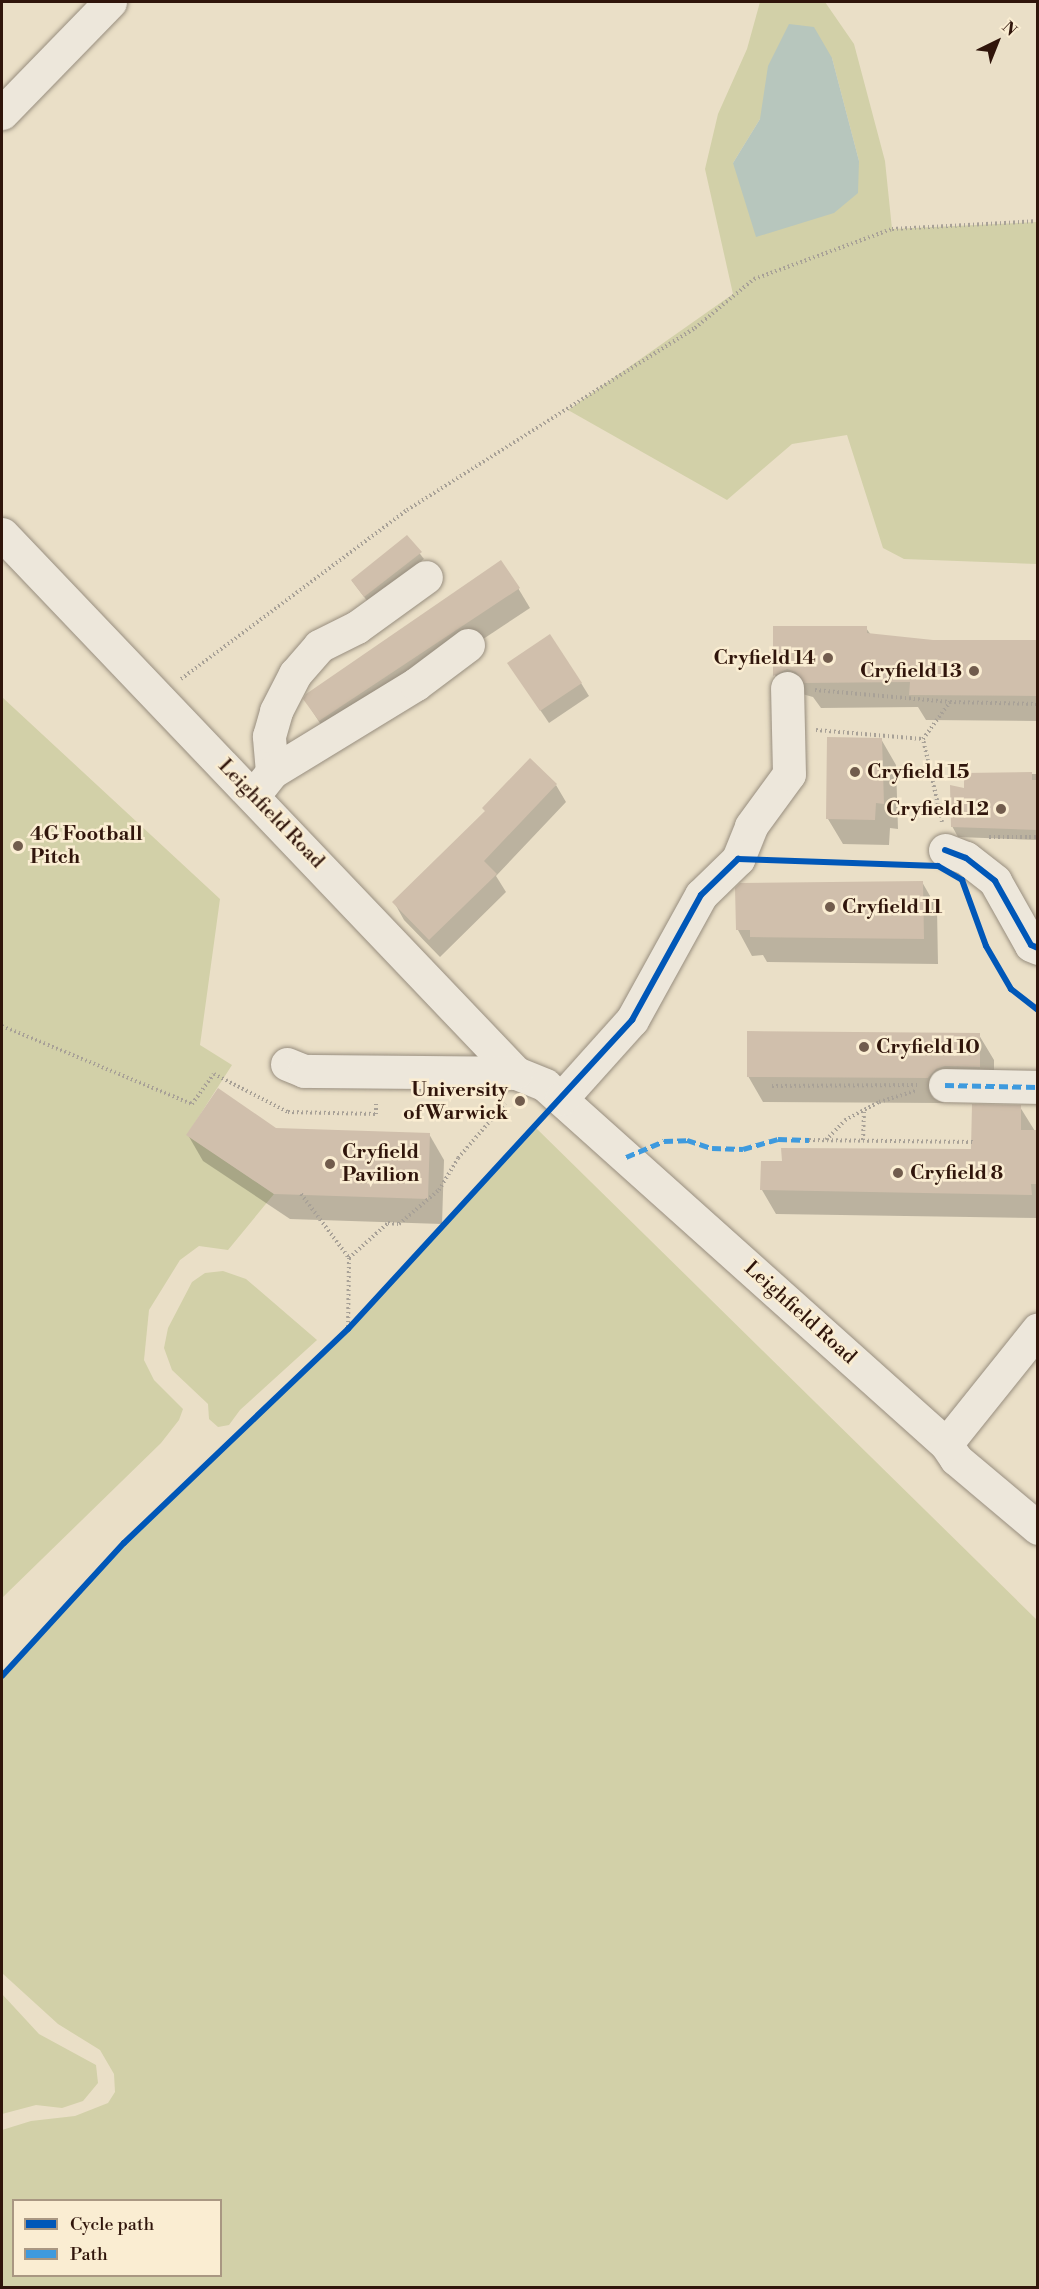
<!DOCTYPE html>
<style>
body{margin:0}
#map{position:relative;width:1039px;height:2289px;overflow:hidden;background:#eadfc7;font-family:"Libre Bodoni",serif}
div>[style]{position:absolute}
.green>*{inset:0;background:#d2d0a8}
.water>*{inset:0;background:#b7c6bd}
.shadow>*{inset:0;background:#0003}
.building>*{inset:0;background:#d0bfac}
.path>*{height:4px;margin-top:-2px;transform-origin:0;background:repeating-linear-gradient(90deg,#a8a197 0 1.5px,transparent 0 4.5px)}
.roads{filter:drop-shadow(0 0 2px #988e7f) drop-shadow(0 0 2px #988e7f)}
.minor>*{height:33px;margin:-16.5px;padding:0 16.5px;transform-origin:16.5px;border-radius:16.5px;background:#ede7db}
.quiet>*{height:4.5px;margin-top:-2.25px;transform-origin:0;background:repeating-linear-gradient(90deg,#3e9ade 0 9px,transparent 0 13.5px)}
.cycleway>*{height:6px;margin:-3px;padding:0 3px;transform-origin:3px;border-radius:3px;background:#0057b8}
.dots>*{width:16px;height:16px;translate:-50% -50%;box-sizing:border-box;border:3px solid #faedd2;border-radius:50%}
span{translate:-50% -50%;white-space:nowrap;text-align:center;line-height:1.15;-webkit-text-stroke:5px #faedd2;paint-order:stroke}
.poi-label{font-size:20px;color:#30150b;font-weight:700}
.right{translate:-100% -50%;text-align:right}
.left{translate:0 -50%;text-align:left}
.street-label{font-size:20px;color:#30150b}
.frame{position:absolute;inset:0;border:3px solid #30150b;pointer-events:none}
.legend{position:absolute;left:12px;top:2199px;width:210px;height:78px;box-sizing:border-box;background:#faedd2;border:2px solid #a99782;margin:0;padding:8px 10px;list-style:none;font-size:18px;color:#30150b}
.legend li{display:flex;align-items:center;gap:12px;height:30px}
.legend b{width:30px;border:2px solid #a99782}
.north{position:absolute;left:967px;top:12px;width:60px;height:60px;-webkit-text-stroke:4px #faedd2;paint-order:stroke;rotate:43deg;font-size:16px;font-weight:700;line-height:24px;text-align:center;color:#30150b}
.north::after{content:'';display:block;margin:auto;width:21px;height:27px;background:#30150b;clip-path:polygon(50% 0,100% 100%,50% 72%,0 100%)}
</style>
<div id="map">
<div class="green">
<div style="clip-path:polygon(evenodd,760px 2px,825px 2px,854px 44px,885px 161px,892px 229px,1037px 222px,1037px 564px,904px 559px,883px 548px,847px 435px,792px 444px,727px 500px,568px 410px,733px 294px,705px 169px,718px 114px,747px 49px,760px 2px,832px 58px,859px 161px,733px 163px,760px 119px,832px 58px)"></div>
<div style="clip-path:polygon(2px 697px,220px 899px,200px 1045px,232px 1065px,187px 1135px,274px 1194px,228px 1250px,199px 1246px,180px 1260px,149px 1310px,144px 1360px,154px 1380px,183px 1409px,179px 1420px,161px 1443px,2px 1598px)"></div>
<div style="clip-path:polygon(evenodd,535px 1127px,1037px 1620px,1037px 2287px,2px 2287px,2px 2130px,31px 2121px,75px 2116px,108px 2103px,115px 2092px,114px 2074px,100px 2050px,58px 2024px,2px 1973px,2px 1677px,124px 1543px,348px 1329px,535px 1127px,14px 2200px,220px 2200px,220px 2276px,14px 2276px,14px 2200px)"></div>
<div style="clip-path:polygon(223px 1271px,246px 1279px,317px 1340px,240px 1410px,229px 1425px,218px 1427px,209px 1419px,208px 1404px,172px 1370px,164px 1348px,168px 1328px,192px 1282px,205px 1273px)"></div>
<div style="clip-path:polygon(2px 1994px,39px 2034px,96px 2065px,98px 2083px,83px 2101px,62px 2108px,36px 2105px,2px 2114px)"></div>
</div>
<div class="water">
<div style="clip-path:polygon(789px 24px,814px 27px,832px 58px,859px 161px,858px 193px,834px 213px,756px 237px,733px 163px,760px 119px,768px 66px)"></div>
</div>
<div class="shadow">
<div style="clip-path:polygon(407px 537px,424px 559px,368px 602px,352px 581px)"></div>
<div style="clip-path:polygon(518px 588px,530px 608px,331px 740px,305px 700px)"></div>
<div style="clip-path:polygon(774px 628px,866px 628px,871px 635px,933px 642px,1038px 642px,1038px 721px,926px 720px,918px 707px,821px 708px,813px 697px,802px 694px,789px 701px,775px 675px)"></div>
<div style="clip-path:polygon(517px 676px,581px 683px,589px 696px,549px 723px)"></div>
<div style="clip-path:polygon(881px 739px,896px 765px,898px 829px,890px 828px,889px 845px,843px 844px,828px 819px)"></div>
<div style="clip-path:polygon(966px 774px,1038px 774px,1038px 840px,958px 837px,952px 826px,966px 790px)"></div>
<div style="clip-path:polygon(556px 785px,566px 802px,496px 876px,506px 892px,440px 957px,404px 920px,394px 902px)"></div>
<div style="clip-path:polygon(922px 882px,937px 908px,938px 964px,767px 962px,763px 955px,752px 956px,738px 930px)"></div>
<div style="clip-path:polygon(979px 1035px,994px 1060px,994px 1092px,950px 1094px,943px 1103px,763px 1102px,748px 1076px)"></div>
<div style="clip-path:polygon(1020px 1107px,1038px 1136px,1038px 1218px,776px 1214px,762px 1190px,972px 1150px)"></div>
<div style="clip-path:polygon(276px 1129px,429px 1134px,444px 1160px,442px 1224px,290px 1219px,203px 1161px,188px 1135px)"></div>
</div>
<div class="building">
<div style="clip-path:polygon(407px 535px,422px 552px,364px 597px,351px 580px)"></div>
<div style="clip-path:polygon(501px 560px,520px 588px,319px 721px,303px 699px,306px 694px)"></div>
<div style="clip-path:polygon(773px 626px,867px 626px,867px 633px,933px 640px,1037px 640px,1038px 696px,909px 695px,910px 682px,804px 683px,796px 672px,787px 669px,773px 676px)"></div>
<div style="clip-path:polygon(550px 634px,582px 683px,540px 711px,507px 663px)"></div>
<div style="clip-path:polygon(827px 737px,882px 738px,884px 804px,876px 803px,875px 820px,826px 819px)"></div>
<div style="clip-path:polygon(530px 758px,557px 784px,484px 861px,497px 874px,429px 940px,392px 902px,485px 811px,482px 808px)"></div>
<div style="clip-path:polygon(1032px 772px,1032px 780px,1038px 780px,1038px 830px,951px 827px,950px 785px,964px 788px,964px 773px)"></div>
<div style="clip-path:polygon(923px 881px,924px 939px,750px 937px,750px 930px,736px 930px,735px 888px,740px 883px)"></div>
<div style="clip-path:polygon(747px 1031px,980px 1033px,980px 1067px,945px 1066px,936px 1069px,928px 1078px,747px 1077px)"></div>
<div style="clip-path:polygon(218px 1088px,276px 1128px,430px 1133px,428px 1199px,274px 1194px,186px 1135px)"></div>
<div style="clip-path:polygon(972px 1104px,1021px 1105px,1021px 1130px,1036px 1130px,1036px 1184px,1031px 1184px,1032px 1195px,760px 1190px,761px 1161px,782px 1161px,781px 1148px,971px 1149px)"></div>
</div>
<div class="path">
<div style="left:181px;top:679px;width:282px;rotate:-36.8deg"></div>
<div style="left:407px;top:510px;width:341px;rotate:-32.3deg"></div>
<div style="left:695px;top:328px;width:77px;rotate:-39.7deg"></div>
<div style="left:754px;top:279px;width:147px;rotate:-19.9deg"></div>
<div style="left:892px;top:229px;width:146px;rotate:-3.1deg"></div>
<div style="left:815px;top:690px;width:136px;rotate:5.1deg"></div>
<div style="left:950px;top:702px;width:88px;rotate:1.3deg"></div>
<div style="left:816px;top:730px;width:107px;rotate:4.8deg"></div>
<div style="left:942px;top:822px;width:85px;rotate:-102.9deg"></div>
<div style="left:923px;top:739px;width:46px;rotate:-53.9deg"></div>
<div style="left:989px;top:837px;width:49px"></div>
<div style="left:2px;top:1026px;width:205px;rotate:22.3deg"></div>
<div style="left:192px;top:1104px;width:37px;rotate:-54deg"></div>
<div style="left:214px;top:1074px;width:83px;rotate:27.2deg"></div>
<div style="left:288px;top:1112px;width:88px;rotate:1.3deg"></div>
<div style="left:376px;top:1114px;width:13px;rotate:-90deg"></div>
<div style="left:772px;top:1086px;width:145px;rotate:-0.4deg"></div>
<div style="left:809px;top:1140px;width:165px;rotate:0.7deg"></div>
<div style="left:826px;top:1140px;width:28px;rotate:-46deg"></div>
<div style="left:845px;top:1120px;width:38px;rotate:-28deg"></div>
<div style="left:879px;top:1102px;width:39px;rotate:-17deg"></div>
<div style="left:863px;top:1140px;width:29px;rotate:-88deg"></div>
<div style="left:301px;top:1194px;width:80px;rotate:53.1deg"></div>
<div style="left:349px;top:1258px;width:71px;rotate:90.8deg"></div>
<div style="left:349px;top:1258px;width:52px;rotate:-41.9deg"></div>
<div style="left:388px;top:1223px;width:11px;rotate:5deg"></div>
<div style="left:399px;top:1224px;width:52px;rotate:-40.4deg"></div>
<div style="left:439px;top:1190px;width:37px;rotate:-59deg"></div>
<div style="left:458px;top:1158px;width:72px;rotate:-49deg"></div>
</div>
<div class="roads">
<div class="minor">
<div style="left:2px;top:113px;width:155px;rotate:-45.8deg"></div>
<div style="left:2px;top:534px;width:745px;rotate:46.36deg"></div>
<div style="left:516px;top:1073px;width:31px;rotate:22deg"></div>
<div style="left:545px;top:1085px;width:538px;rotate:41.84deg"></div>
<div style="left:946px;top:1444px;width:18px;rotate:56deg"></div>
<div style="left:956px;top:1459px;width:107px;rotate:40.1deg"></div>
<div style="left:272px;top:772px;width:36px;rotate:-95deg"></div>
<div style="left:269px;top:736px;width:26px;rotate:-74deg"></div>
<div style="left:276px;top:711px;width:42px;rotate:-62.8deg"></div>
<div style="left:295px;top:674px;width:37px;rotate:-49deg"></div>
<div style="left:319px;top:646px;width:42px;rotate:-26.6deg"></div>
<div style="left:357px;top:627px;width:85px;rotate:-35.9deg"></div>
<div style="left:260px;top:787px;width:19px;rotate:-51deg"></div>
<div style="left:272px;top:772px;width:169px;rotate:-31.4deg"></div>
<div style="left:416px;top:684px;width:65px;rotate:-36.9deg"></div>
<div style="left:945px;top:850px;width:22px;rotate:21deg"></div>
<div style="left:966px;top:858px;width:37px;rotate:38deg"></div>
<div style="left:995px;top:881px;width:73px;rotate:60.6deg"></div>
<div style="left:1031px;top:945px;width:8px;rotate:23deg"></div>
<div style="left:287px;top:1064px;width:18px;rotate:22deg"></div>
<div style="left:304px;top:1071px;width:212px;rotate:0.5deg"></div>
<div style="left:945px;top:1085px;width:93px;rotate:1.2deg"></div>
<div style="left:561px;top:1099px;width:106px;rotate:-48.1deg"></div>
<div style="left:632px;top:1020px;width:143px;rotate:-61.1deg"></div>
<div style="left:701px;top:895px;width:52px;rotate:-44.2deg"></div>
<div style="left:738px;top:859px;width:35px;rotate:-68deg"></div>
<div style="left:751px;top:826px;width:64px;rotate:-53.8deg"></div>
<div style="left:789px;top:774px;width:86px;rotate:-91.3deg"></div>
<div style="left:946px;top:1444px;width:147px;rotate:-51.3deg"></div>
</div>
</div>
<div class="quiet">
<div style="left:945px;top:1085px;width:93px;rotate:1.2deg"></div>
<div style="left:626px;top:1157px;width:41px;rotate:-22.8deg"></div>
<div style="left:664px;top:1141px;width:23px;rotate:-2deg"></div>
<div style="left:687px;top:1140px;width:26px;rotate:18deg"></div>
<div style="left:712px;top:1148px;width:31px;rotate:2deg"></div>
<div style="left:743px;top:1149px;width:36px;rotate:-16deg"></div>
<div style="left:778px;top:1139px;width:31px;rotate:2deg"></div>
</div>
<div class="cycleway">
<div style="left:945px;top:850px;width:22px;rotate:21deg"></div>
<div style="left:966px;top:858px;width:37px;rotate:38deg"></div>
<div style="left:995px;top:881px;width:73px;rotate:60.6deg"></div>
<div style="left:1031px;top:945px;width:8px;rotate:23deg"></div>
<div style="left:2px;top:1676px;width:180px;rotate:-47.5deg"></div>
<div style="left:124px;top:1543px;width:310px;rotate:-43.7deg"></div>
<div style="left:348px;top:1329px;width:420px;rotate:-47.4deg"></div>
<div style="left:632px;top:1020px;width:143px;rotate:-61.1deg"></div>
<div style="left:701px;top:895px;width:52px;rotate:-44.2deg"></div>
<div style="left:738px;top:859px;width:200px;rotate:2deg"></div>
<div style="left:938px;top:866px;width:28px;rotate:30deg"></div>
<div style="left:962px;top:880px;width:70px;rotate:70deg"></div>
<div style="left:986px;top:946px;width:50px;rotate:59.8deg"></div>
<div style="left:1011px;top:989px;width:34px;rotate:38deg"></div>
</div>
<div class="dots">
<div style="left:828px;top:658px;background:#715c4d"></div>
<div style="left:974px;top:671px;background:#715c4d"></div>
<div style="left:855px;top:772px;background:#715c4d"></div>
<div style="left:1001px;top:809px;background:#715c4d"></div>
<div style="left:18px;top:846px;background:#715c4d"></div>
<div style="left:830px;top:907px;background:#715c4d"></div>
<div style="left:864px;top:1047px;background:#715c4d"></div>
<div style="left:520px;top:1101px;background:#715c4d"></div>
<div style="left:330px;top:1164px;background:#715c4d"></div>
<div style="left:898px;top:1173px;background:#715c4d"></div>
</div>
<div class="poi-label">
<span class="right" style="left:816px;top:658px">Cryfield 14</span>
<span class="right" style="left:962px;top:671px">Cryfield 13</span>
<span class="left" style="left:867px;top:772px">Cryfield 15</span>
<span class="right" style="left:989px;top:809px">Cryfield 12</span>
<span class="left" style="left:30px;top:846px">4G Football<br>Pitch</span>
<span class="left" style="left:842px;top:907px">Cryfield 11</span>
<span class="left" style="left:876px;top:1047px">Cryfield 10</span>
<span class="right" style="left:508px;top:1102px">University<br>of Warwick</span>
<span class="left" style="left:342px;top:1164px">Cryfield<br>Pavilion</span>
<span class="left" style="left:910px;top:1173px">Cryfield 8</span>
</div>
<div class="street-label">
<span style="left:271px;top:814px;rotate:46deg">Leighfield Road</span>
<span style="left:800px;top:1313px;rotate:42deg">Leighfield Road</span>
</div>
<div class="frame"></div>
<ul class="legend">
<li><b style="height:8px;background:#0057b8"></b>Cycle path</li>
<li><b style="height:8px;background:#3e9ade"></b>Path</li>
</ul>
<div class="north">N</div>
</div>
